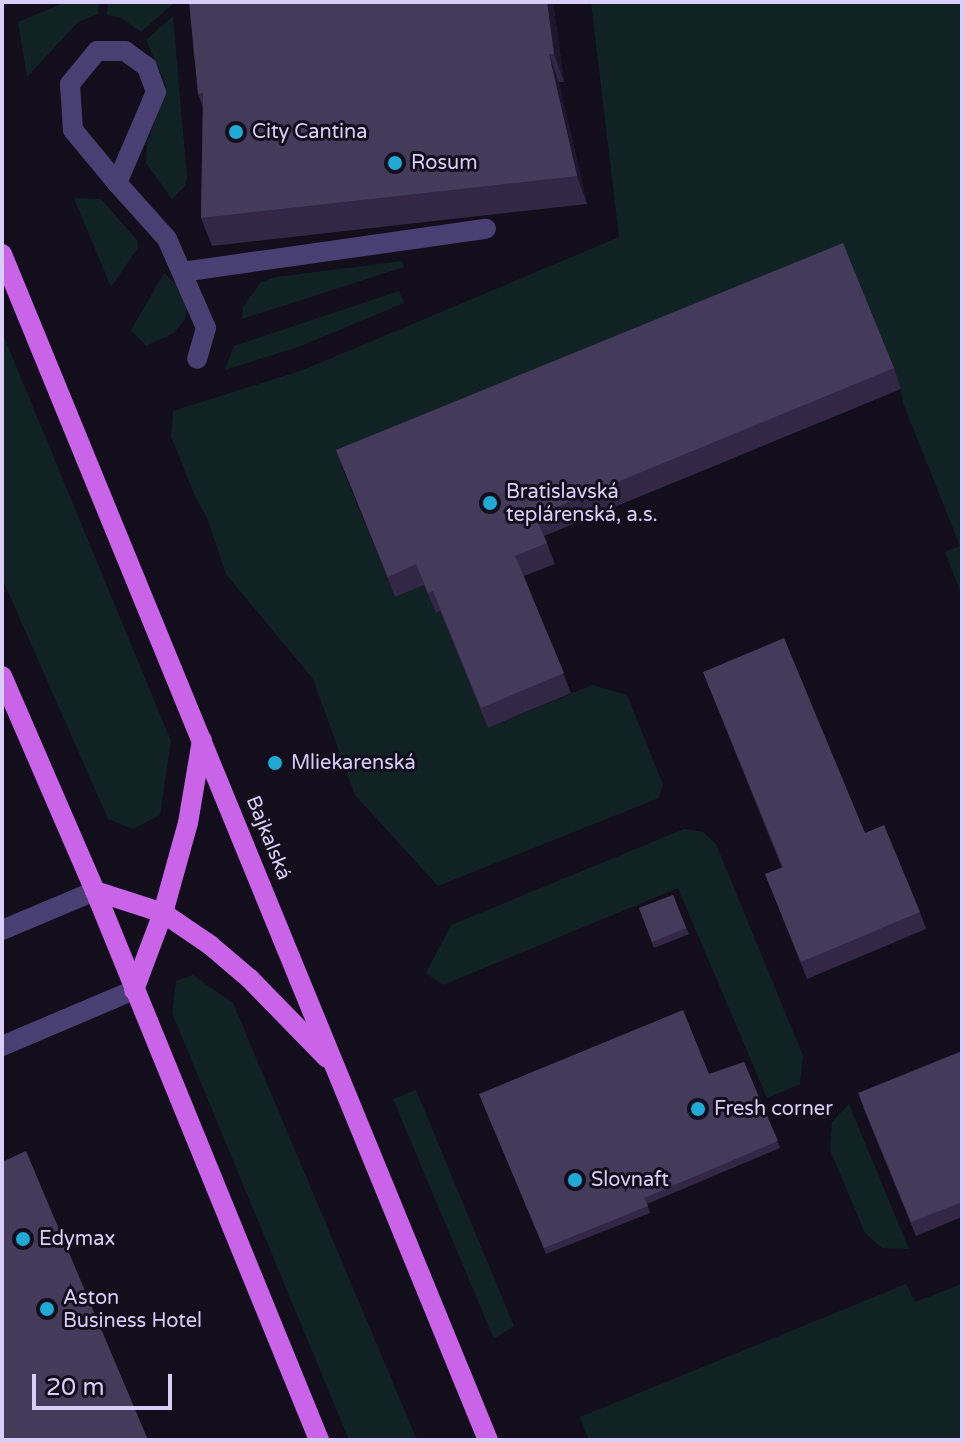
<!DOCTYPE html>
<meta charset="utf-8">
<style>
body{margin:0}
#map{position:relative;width:964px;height:1442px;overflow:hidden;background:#120e1b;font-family:"Varela Round",sans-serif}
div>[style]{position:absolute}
.green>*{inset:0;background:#112224}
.pedestrian>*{height:20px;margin:-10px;padding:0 10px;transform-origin:10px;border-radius:10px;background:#483f73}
.minor>*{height:20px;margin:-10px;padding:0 10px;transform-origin:10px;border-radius:10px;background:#483f73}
.primary>*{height:20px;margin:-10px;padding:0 10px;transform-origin:10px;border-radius:10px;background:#c964e9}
.wall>*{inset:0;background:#322846}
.shaded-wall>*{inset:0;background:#1e162d}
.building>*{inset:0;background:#443a59}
.dots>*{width:22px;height:22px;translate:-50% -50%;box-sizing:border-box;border:4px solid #120e1b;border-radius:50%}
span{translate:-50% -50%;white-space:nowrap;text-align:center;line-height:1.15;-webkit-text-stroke:6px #120e1b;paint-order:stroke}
.poi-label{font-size:20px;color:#d8cef8}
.left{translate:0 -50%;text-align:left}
.street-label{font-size:20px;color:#d8cef8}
.frame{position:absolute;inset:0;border:4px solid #d8cef8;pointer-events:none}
.scale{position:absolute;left:32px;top:1374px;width:140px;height:36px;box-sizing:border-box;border:4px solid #d8cef8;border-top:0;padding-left:10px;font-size:24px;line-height:28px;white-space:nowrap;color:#d8cef8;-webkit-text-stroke:6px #120e1b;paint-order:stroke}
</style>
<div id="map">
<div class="green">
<div style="clip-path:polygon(66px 2px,99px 2px,98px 14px,78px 22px,27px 77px,18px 22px)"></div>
<div style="clip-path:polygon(108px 2px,174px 2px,174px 3px,141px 32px,121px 18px,107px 15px)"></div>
<div style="clip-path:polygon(591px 2px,962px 2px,962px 596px,945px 552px,960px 546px,903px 403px,901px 389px,343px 470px,395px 597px,424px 585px,436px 613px,440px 611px,488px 728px,592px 685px,627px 695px,663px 785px,659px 798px,438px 886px,355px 795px,313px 679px,226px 574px,208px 520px,195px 496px,171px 436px,173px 411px,303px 370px,619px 237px)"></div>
<div style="clip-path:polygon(173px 16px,187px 177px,185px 186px,172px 199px,146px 163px,147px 144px,167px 87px,146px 40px)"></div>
<div style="clip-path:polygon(74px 198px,101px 199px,137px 240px,138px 248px,111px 287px)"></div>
<div style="clip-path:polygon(402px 261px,404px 267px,242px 319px,243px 307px,261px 282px,276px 277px)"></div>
<div style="clip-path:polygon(164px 273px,183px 291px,187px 304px,185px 319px,174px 333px,146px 346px,131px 330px)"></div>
<div style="clip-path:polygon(399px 291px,404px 303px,301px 346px,225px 370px,234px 346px)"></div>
<div style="clip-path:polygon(2px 332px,171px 741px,160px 815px,133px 829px,108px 819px,2px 578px)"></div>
<div style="clip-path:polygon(684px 829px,703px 832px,716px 844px,803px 1056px,800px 1084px,767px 1098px,678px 888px,443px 985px,426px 973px,451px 925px)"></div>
<div style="clip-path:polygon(193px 975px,233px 1003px,417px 1440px,349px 1440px,172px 1013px,176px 981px)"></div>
<div style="clip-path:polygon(416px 1090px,514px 1326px,494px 1339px,393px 1099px)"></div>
<div style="clip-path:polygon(849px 1104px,909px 1249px,882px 1248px,865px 1233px,830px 1150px,832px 1122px)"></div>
<div style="clip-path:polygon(906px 1284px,915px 1302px,962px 1284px,962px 1440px,589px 1440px,580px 1417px)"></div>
</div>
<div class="pedestrian">
<div style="left:117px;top:183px;width:99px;rotate:-66.8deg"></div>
<div style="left:156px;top:92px;width:27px;rotate:-110deg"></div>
<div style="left:147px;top:67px;width:27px;rotate:-144deg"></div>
<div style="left:125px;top:51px;width:28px;rotate:180deg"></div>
<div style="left:97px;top:51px;width:43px;rotate:129.3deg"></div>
<div style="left:70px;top:84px;width:46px;rotate:86.3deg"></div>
<div style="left:73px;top:130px;width:69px;rotate:50.3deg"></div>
<div style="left:117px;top:183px;width:75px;rotate:48.2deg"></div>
<div style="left:167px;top:239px;width:97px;rotate:66.3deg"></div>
<div style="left:206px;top:328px;width:32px;rotate:106deg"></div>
<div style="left:182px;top:272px;width:307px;rotate:-8.1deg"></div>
</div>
<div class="minor">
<div style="left:2px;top:930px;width:101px;rotate:-22.8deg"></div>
<div style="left:2px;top:1046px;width:143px;rotate:-23deg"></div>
</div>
<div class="primary">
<div style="left:2px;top:254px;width:1282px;rotate:67.72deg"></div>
<div style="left:2px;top:676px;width:234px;rotate:66.6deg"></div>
<div style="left:95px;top:891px;width:593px;rotate:67.8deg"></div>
<div style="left:95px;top:891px;width:71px;rotate:17.9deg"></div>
<div style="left:163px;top:913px;width:57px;rotate:34.2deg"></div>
<div style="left:210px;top:945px;width:52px;rotate:40.4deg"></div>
<div style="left:250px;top:979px;width:110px;rotate:45.7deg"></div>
<div style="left:134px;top:990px;width:82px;rotate:-69.4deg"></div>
<div style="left:163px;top:913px;width:93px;rotate:-74.5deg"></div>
<div style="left:188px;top:823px;width:84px;rotate:-80.4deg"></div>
</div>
<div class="wall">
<div style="clip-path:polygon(553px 2px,564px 82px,559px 82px,587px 204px,212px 246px,201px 218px,203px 107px,198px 94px)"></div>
<div style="clip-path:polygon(894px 368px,901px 389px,544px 536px,555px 564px,524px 576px,571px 693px,488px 728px,440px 611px,436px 613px,424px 585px,395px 597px,336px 450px)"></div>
<div style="clip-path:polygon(703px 672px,865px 833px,920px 912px,926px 929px,807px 979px,765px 874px,782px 868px)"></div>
<div style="clip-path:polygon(673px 895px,689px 934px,654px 948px,639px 908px)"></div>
<div style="clip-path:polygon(962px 1051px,962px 1217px,916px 1236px,863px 1107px)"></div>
<div style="clip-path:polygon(744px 1062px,780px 1148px,647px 1204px,650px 1213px,546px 1254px,479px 1094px,709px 1074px)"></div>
</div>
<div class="shaded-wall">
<div style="clip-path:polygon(547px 2px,553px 2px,564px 82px,554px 54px)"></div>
<div style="clip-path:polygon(549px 54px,559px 82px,587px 204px,577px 176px)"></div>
</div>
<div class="building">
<div style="clip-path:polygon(189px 2px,547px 2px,554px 54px,549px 54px,577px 176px,201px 218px,203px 93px,198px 94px)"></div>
<div style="clip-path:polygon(843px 243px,894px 368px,535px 516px,547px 543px,515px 556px,564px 673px,481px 708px,433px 591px,428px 593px,416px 564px,388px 577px,336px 450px)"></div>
<div style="clip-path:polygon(784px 638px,865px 833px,884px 825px,920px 912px,801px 962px,765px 874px,783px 867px,703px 672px)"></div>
<div style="clip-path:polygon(673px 895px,686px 928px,652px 942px,639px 908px)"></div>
<div style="clip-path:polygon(683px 1010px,709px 1074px,744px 1062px,778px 1141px,644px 1198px,648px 1206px,544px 1248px,479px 1094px)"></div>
<div style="clip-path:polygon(962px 1051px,962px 1202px,911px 1222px,858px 1093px)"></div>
<div style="clip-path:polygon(26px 1151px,148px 1440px,2px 1440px,2px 1162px)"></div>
</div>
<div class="dots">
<div style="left:236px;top:132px;background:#1eaad4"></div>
<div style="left:395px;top:163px;background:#1eaad4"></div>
<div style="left:490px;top:503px;background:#1eaad4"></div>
<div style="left:275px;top:763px;background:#1eaad4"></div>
<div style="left:698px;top:1109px;background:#1eaad4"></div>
<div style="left:575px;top:1180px;background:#1eaad4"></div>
<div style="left:23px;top:1239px;background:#1eaad4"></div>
<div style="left:47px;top:1309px;background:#1eaad4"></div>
</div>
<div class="poi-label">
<span class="left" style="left:252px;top:132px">City Cantina</span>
<span class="left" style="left:411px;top:163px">Rosum</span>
<span class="left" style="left:506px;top:504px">Bratislavská<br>teplárenská, a.s.</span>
<span class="left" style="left:291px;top:763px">Mliekarenská</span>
<span class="left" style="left:714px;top:1109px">Fresh corner</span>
<span class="left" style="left:591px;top:1180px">Slovnaft</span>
<span class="left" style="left:39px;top:1239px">Edymax</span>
<span class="left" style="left:63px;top:1310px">Aston<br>Business Hotel</span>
</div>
<div class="street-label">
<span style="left:268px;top:838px;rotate:68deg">Bajkalská</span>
</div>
<div class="frame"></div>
<div class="scale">20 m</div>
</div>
